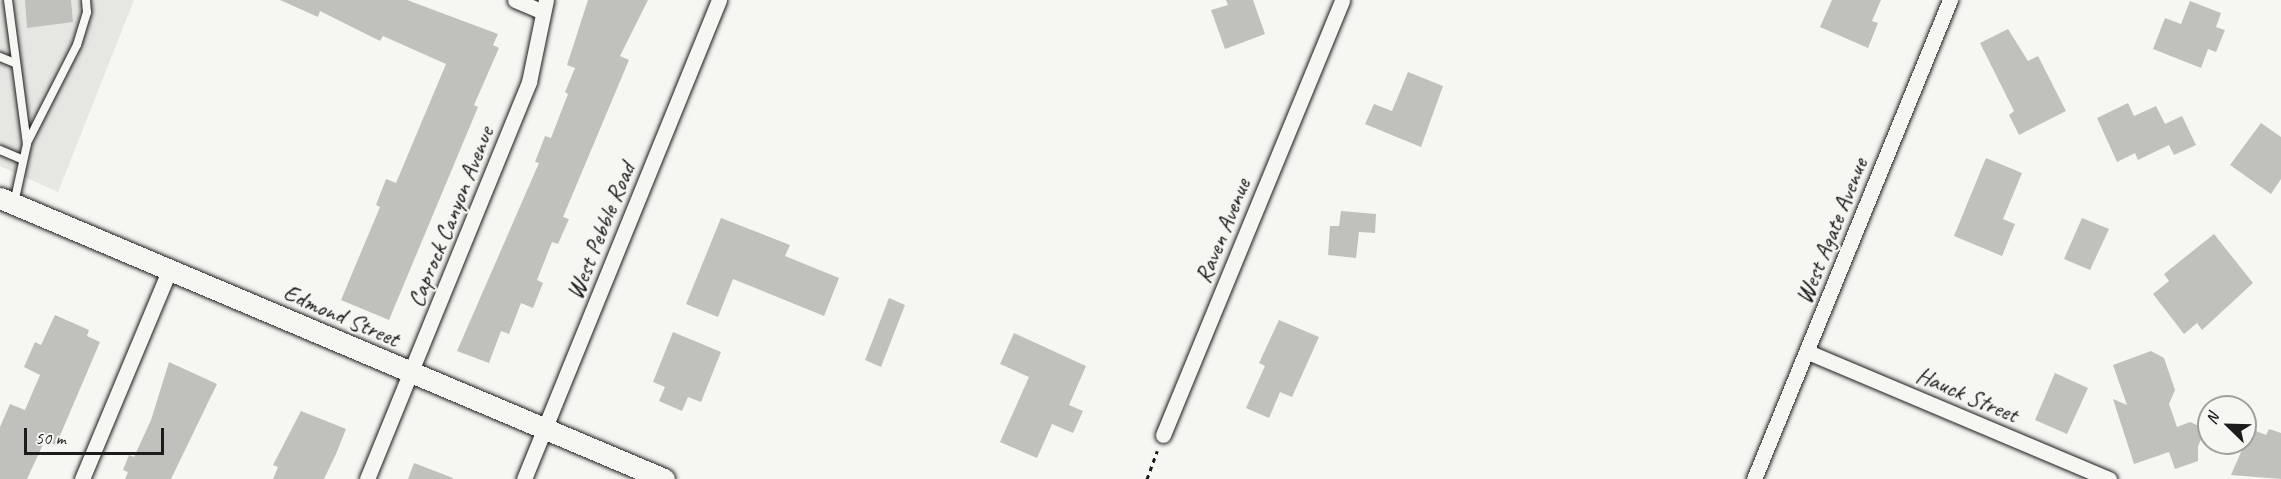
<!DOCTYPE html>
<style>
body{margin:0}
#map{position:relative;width:2281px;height:479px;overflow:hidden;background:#f6f6f2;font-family:Caveat,sans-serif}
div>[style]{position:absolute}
.built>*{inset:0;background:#e6e6e2}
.building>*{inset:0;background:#c0c0bd}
.path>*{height:3px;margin-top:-1.5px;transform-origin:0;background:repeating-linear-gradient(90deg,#1c1c1c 0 4.5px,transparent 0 9px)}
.roads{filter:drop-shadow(0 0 2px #1c1c1c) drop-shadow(0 0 2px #1c1c1c)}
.lane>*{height:8px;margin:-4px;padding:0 4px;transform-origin:4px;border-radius:4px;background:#f6f6f2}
.street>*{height:15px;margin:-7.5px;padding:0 7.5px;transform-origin:7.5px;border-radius:7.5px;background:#f6f6f2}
.secondary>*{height:21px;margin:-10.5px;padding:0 10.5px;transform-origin:10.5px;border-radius:10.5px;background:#f6f6f2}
span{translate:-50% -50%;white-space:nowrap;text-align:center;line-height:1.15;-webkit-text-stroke:4.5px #f6f6f2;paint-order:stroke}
.street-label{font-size:24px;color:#1c1c1c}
.north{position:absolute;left:2197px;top:395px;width:60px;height:60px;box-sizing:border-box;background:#f6f6f2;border:2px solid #9f9f9c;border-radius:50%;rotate:293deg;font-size:16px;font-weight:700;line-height:24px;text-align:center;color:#1c1c1c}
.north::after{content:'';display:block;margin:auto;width:21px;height:27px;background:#1c1c1c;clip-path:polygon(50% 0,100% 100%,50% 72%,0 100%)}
.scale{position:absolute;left:24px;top:428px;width:140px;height:27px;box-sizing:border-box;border:3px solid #1c1c1c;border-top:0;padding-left:8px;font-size:18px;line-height:21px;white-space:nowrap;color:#1c1c1c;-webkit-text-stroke:4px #f6f6f2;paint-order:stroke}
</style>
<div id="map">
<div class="built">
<div style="clip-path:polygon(0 0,134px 0,58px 192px,0 166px)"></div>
</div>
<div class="building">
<div style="clip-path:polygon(25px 0,71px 0,73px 22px,27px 28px)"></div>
<div style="clip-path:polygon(280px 0,407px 0,498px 34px,493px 45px,499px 48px,474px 105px,478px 107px,389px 320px,341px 300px,380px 207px,376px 205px,386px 179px,396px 183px,446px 64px,383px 36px,380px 41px,320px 11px,318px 17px)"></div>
<div style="clip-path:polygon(588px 0,648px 0,620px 56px,629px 60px,563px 217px,569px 219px,558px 244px,552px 242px,537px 280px,543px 283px,533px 308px,521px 303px,509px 334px,501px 331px,489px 363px,457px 351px,539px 163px,535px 162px,545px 136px,551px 138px,568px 94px,565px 92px,575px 68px,567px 65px)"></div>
<div style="clip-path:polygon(1226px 0,1253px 0,1265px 34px,1225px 49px,1211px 10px,1228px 5px)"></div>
<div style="clip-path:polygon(1832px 0,1881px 0,1872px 21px,1878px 23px,1868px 48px,1820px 27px)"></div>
<div style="clip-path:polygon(2190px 1px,2221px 13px,2216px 27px,2225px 30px,2216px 52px,2208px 49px,2201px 68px,2153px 49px,2165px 18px,2181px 24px)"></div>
<div style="clip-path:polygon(2008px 29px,2028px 61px,2038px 56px,2066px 111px,2019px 135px,2009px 115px,2014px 111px,1980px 43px)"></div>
<div style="clip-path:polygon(1408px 72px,1443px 86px,1421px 147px,1365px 124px,1374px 104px,1392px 111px)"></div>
<div style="clip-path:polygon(2128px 103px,2134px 116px,2156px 106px,2165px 124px,2182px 116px,2196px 145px,2174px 155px,2169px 145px,2138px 160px,2135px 153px,2117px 162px,2097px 118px)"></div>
<div style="clip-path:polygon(2261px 123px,2281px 137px,2281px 179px,2271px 194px,2230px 165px)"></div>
<div style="clip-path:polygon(1986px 158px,2022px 173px,2003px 219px,2015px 224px,2002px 256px,1954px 236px)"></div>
<div style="clip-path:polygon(1341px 211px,1376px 214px,1375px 233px,1359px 232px,1356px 258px,1328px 255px,1330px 226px,1339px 226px)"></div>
<div style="clip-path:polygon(721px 218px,790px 245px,785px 256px,839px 278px,824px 316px,733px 279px,718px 317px,686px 304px)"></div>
<div style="clip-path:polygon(2082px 218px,2109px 229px,2090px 270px,2064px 259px)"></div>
<div style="clip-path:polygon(2214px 234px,2253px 283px,2202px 330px,2197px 323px,2184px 334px,2153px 294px,2169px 281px,2164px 274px)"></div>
<div style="clip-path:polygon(889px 298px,905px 305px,881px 367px,865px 360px)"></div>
<div style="clip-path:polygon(55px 315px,89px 330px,87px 336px,100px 342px,56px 445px,45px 440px,27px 479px,0 479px,0 427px,10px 404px,25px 410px,40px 375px,24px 367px,35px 342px,41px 345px)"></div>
<div style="clip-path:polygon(1279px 320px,1319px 337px,1292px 397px,1280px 392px,1269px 418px,1246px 408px,1265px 366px,1259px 363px)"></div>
<div style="clip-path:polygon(673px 332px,721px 352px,701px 402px,688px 397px,682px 411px,659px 401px,665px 387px,653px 382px)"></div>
<div style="clip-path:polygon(1014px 333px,1086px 366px,1069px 405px,1083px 411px,1073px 433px,1052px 424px,1037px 458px,1000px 442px,1029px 377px,1000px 364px)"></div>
<div style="clip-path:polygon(2151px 351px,2164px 358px,2175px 390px,2169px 404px,2177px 427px,2190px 422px,2206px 429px,2198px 446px,2198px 461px,2175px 469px,2169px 452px,2134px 464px,2113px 399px,2127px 405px,2113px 365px)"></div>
<div style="clip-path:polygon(169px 362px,217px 384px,171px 479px,125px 479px,128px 472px,123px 470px,129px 455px,134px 457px,151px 420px)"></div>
<div style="clip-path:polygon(2055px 373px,2088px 388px,2067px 434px,2035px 420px)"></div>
<div style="clip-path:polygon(301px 411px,346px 429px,336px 454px,324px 479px,273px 479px,278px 467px,273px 465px)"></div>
<div style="clip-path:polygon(2251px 429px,2266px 435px,2269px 429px,2281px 433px,2281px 479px,2231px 475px)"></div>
<div style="clip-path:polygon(414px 463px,453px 478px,453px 479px,408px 479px)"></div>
</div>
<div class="path">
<div style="left:1147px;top:479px;width:30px;rotate:-70deg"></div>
</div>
<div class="roads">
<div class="lane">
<div style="left:8px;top:0;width:145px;rotate:82.5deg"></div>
<div style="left:27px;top:144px;width:60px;rotate:102.4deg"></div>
<div style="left:0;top:57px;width:16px;rotate:22deg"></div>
<div style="left:27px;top:143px;width:110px;rotate:-63deg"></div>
<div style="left:77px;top:45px;width:34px;rotate:-73deg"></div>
<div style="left:87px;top:12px;width:12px;rotate:-95deg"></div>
<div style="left:0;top:150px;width:25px;rotate:23deg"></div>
</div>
<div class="street">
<div style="left:515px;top:0;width:30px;rotate:23deg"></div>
<div style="left:1808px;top:352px;width:327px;rotate:22.9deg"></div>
<div style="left:1163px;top:435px;width:470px;rotate:-67.6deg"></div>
<div style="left:82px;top:479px;width:225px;rotate:-67.3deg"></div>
<div style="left:367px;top:479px;width:429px;rotate:-67.8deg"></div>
<div style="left:529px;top:82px;width:84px;rotate:-78.3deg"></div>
<div style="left:524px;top:479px;width:517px;rotate:-67.85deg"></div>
<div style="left:1754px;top:479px;width:518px;rotate:-67.75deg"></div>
</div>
<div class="secondary">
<div style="left:0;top:198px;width:721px;rotate:22.94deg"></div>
</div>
</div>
<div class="street-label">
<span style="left:451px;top:217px;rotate:-68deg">Caprock Canyon Avenue</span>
<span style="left:601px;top:231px;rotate:-68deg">West Pebble Road</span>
<span style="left:1223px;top:231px;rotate:-68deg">Raven Avenue</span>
<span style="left:1832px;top:231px;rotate:-68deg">West Agate Avenue</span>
<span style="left:341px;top:316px;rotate:23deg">Edmond Street</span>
<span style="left:1967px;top:395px;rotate:23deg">Hauck Street</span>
</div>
<div class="north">N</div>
<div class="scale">50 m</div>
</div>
